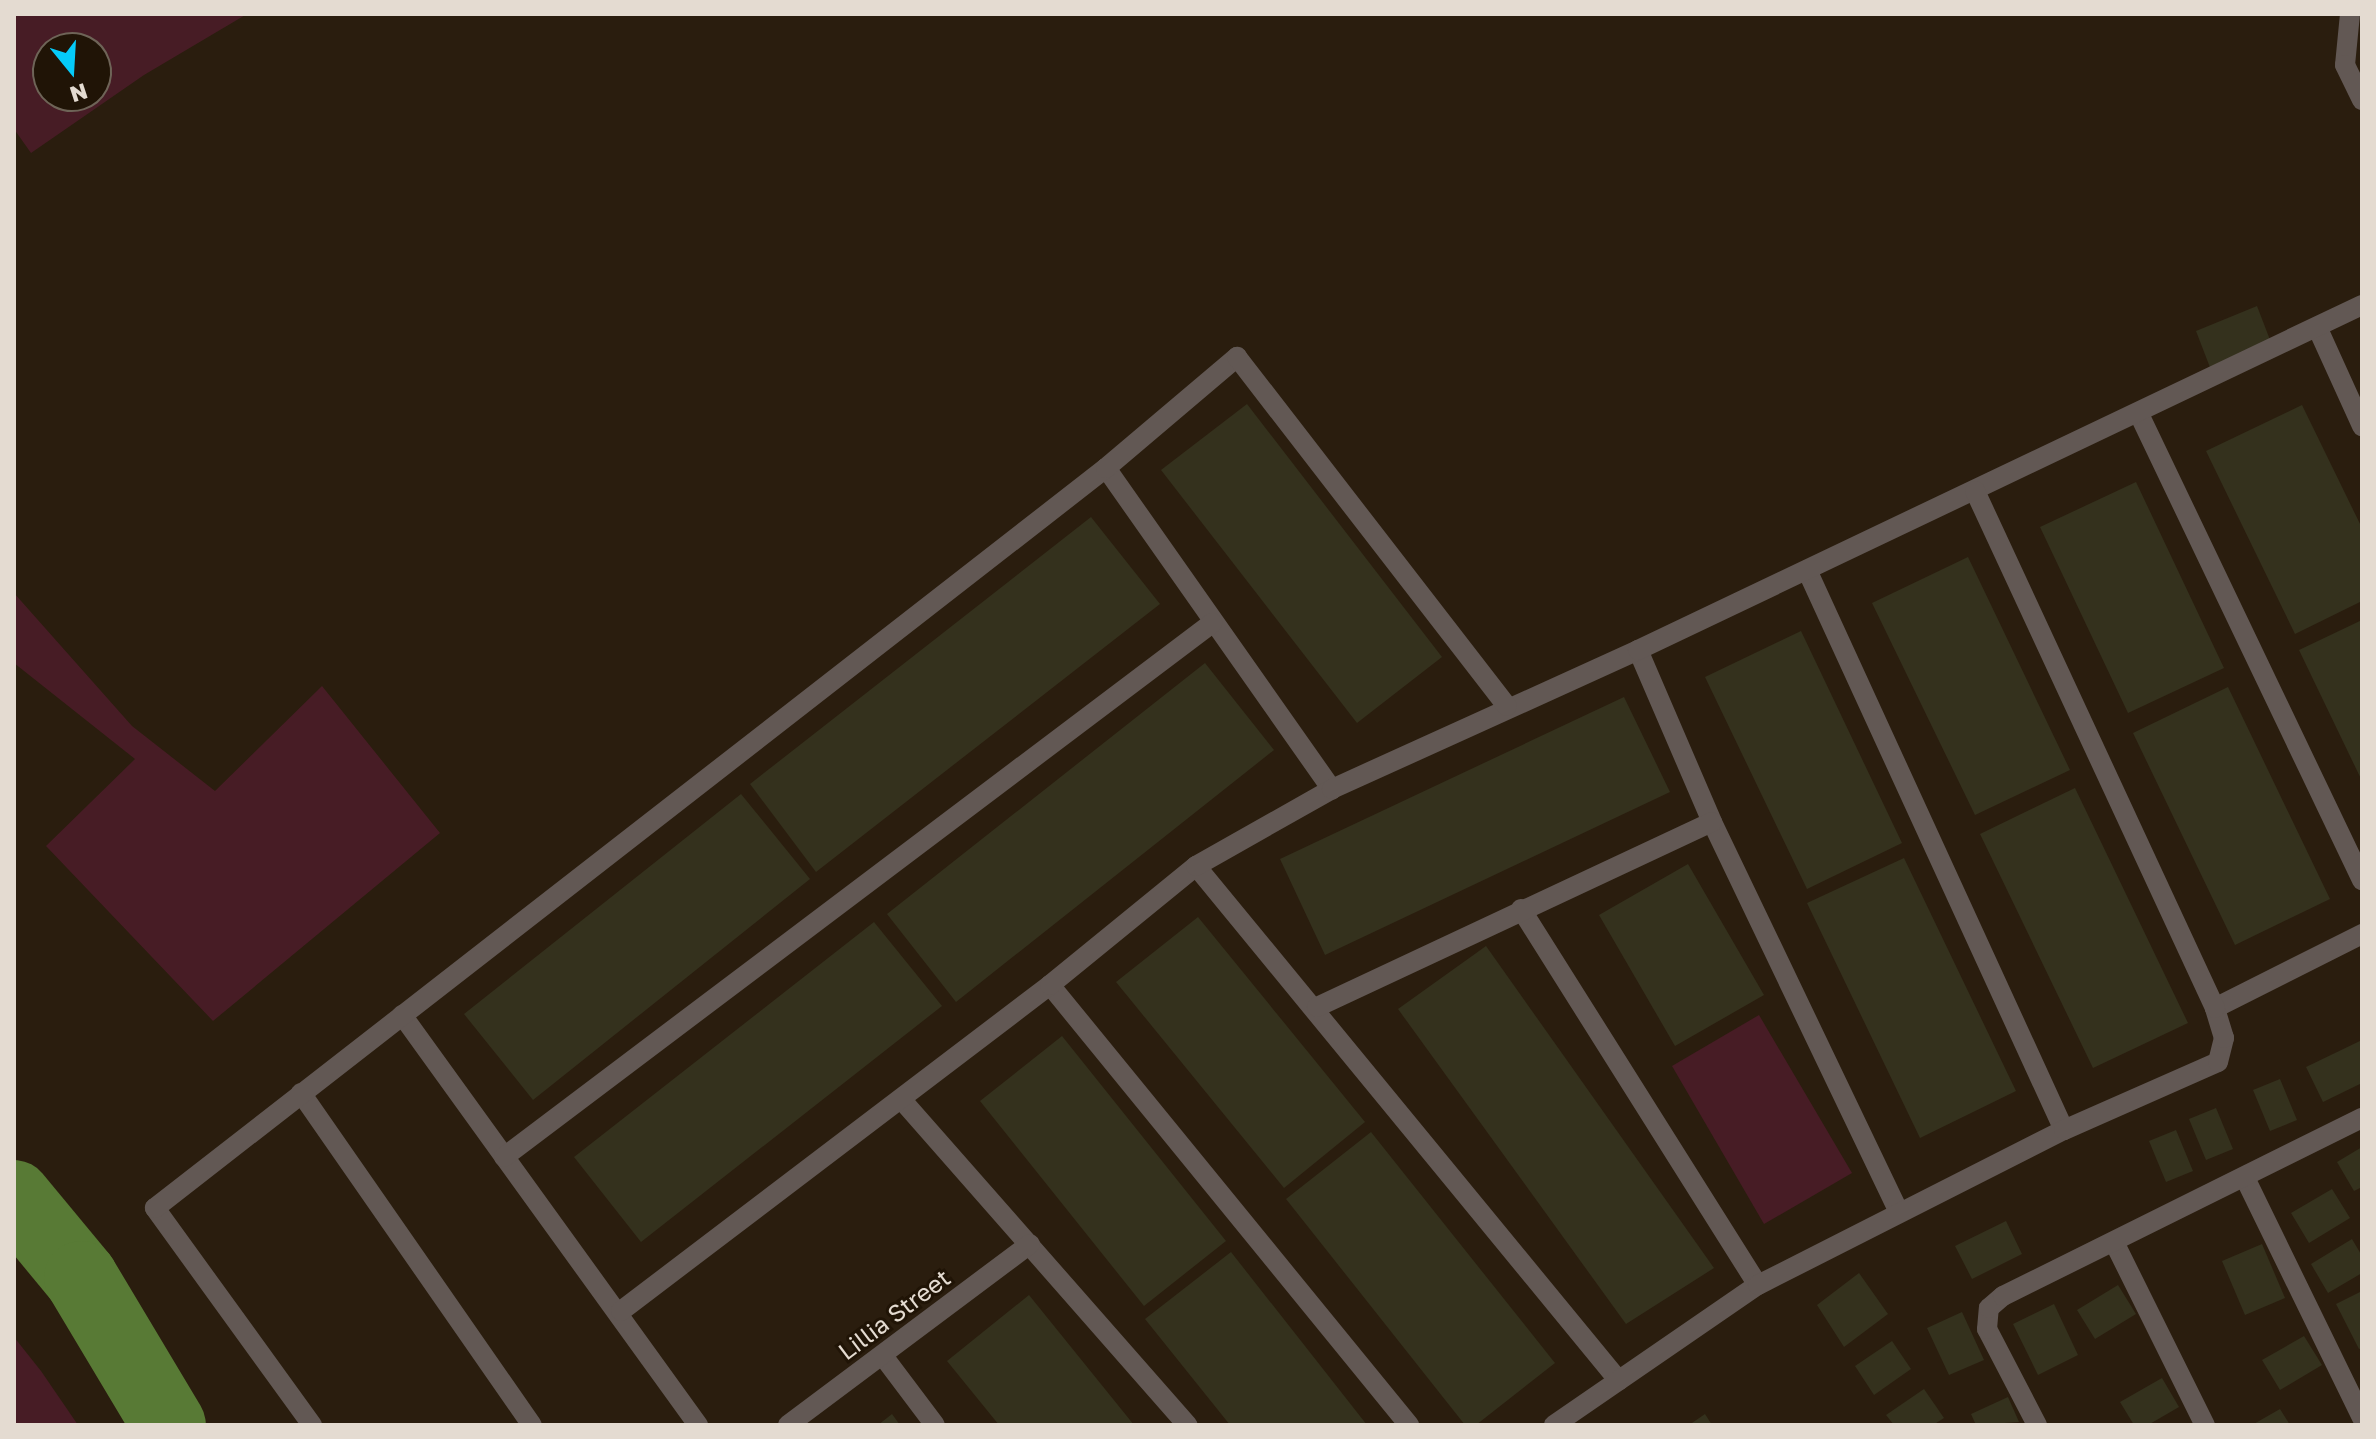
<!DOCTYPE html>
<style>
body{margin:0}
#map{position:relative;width:2376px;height:1439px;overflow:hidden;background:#2a1d0e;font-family:"Golos Text",sans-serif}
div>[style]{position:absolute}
.green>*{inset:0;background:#471c25}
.river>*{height:74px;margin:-37px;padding:0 37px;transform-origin:37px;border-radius:37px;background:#587a35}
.building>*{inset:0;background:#34311d}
.street>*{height:20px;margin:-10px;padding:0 10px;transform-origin:10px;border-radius:10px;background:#625854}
span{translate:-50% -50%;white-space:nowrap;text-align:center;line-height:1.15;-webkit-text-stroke:6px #201406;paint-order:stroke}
.street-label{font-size:24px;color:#e4dbd1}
.frame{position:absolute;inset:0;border:16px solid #e4dbd1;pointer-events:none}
.north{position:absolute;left:32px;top:32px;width:80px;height:80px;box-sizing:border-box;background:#201406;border:2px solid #6e6457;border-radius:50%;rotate:162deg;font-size:22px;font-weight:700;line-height:32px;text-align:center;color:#e4dbd1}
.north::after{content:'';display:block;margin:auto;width:28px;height:36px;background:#05cbf9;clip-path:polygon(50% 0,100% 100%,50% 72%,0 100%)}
</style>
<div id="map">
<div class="green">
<div style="clip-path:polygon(evenodd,14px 14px,247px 14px,144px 75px,31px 153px,14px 129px,14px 14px,48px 48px,96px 48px,96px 96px,48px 96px,48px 48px)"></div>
<div style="clip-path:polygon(14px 593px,132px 726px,215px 791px,322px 686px,440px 833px,213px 1021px,46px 846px,135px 759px,14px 663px)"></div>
<div style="clip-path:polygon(1759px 1015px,1852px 1173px,1764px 1224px,1672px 1066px)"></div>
<div style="clip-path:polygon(14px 1337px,41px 1371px,78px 1425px,14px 1425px)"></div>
</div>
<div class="river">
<div style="left:14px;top:1197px;width:105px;rotate:50.4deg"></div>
<div style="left:81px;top:1278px;width:171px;rotate:59.1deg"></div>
</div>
<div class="building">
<div style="clip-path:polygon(2257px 306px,2272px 345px,2211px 370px,2196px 331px)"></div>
<div style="clip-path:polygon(1247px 404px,1442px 657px,1357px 723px,1161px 470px)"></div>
<div style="clip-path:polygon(2302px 405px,2362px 528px,2362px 601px,2295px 634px,2206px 451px)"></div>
<div style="clip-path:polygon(2136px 482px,2224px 668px,2128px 713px,2040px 527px)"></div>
<div style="clip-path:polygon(1091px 517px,1160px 604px,816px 872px,750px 784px)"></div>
<div style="clip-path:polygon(1968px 557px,2070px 770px,1975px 815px,1872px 603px)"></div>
<div style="clip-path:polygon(2362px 620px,2362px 781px,2299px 650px)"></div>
<div style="clip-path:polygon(1801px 631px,1902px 843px,1807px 889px,1705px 677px)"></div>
<div style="clip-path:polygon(1205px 663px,1274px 750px,956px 1002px,887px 914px)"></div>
<div style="clip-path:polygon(2228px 687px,2330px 899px,2235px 945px,2133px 733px)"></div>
<div style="clip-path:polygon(1624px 697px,1670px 792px,1325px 955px,1280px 859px)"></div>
<div style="clip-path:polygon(2075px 788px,2188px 1023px,2093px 1068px,1980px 834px)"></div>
<div style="clip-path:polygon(741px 794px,810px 879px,533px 1100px,464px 1014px)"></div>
<div style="clip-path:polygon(1904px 858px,2016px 1091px,1920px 1138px,1807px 903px)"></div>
<div style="clip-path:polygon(1688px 864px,1764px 995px,1675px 1046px,1599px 915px)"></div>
<div style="clip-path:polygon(1198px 917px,1365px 1122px,1284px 1188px,1116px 982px)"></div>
<div style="clip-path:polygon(874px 922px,942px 1006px,641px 1242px,574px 1157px)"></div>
<div style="clip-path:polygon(1486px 946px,1714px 1268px,1626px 1324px,1398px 1009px)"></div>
<div style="clip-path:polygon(1062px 1036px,1226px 1241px,1144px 1306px,980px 1101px)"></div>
<div style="clip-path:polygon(2362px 1040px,2362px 1083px,2323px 1102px,2306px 1067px)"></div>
<div style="clip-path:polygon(2280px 1079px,2297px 1120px,2270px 1131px,2253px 1090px)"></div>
<div style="clip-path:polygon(2216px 1108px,2233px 1149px,2206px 1160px,2189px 1119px)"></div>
<div style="clip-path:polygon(2176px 1130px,2193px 1171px,2166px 1182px,2149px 1141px)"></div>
<div style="clip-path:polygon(1371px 1132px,1555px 1363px,1476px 1425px,1465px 1425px,1286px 1199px)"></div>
<div style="clip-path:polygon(2362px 1147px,2362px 1187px,2354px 1191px,2337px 1162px)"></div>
<div style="clip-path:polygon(2332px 1189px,2350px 1218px,2309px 1243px,2291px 1213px)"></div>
<div style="clip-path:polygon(2006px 1221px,2022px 1254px,1972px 1279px,1955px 1246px)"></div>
<div style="clip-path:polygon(2352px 1239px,2362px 1256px,2362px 1273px,2328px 1293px,2311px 1264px)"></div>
<div style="clip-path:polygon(2262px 1244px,2285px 1298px,2245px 1315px,2222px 1261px)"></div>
<div style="clip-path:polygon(1231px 1252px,1367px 1425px,1230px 1425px,1145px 1319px)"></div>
<div style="clip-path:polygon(1859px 1273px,1888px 1314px,1844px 1347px,1817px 1305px)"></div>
<div style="clip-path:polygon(2118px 1285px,2136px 1314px,2095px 1339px,2077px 1310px)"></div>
<div style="clip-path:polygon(2362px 1291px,2362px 1348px,2359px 1349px,2336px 1304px)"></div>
<div style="clip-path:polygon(1029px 1295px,1134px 1425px,999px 1425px,947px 1361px)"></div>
<div style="clip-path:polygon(2054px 1304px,2078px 1355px,2038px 1375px,2013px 1324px)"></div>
<div style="clip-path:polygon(1962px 1312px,1984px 1360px,1949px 1375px,1927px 1328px)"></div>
<div style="clip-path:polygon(2304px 1336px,2322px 1365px,2280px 1390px,2262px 1360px)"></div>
<div style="clip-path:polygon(1892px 1341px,1911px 1369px,1874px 1395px,1855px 1366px)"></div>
<div style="clip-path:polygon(2162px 1378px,2179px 1407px,2148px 1425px,2134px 1425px,2120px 1402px)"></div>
<div style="clip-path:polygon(1924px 1389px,1944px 1418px,1933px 1425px,1894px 1425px,1886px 1415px)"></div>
<div style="clip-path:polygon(2008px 1397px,2019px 1422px,1976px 1425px,1971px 1414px)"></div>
<div style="clip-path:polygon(2280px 1409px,2290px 1425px,2252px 1425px)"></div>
<div style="clip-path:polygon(892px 1414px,900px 1425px,878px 1425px)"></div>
<div style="clip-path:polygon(1705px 1414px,1712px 1425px,1689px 1425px)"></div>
</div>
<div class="street">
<div style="left:2350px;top:14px;width:51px;rotate:95.6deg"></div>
<div style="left:2345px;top:65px;width:39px;rotate:64deg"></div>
<div style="left:2318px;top:329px;width:107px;rotate:65.6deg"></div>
<div style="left:2139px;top:414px;width:517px;rotate:64.43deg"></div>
<div style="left:1106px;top:468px;width:393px;rotate:54.9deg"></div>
<div style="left:1807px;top:570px;width:616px;rotate:65.35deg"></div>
<div style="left:1638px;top:650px;width:187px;rotate:66.7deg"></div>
<div style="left:1712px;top:822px;width:433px;rotate:64.4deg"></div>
<div style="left:1196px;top:866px;width:666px;rotate:50.6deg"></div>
<div style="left:1521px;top:909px;width:444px;rotate:57.8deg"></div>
<div style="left:1050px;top:985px;width:568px;rotate:50.79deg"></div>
<div style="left:1317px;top:1007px;width:436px;rotate:-25.1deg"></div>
<div style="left:2215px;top:1008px;width:165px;rotate:-26.7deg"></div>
<div style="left:402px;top:1015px;width:506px;rotate:54.17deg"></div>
<div style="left:301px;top:1093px;width:404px;rotate:55.2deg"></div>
<div style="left:901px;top:1099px;width:434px;rotate:48.7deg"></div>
<div style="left:504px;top:1157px;width:887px;rotate:-37.02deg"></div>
<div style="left:2245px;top:1178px;width:267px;rotate:64deg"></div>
<div style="left:2115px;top:1244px;width:202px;rotate:63.6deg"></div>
<div style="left:621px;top:1311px;width:539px;rotate:-37.23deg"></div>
<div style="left:1050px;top:985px;width:188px;rotate:-39.2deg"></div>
<div style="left:1196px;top:866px;width:156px;rotate:-29.5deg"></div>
<div style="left:1332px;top:789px;width:336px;rotate:-24.4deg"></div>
<div style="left:1638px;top:650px;width:802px;rotate:-25.48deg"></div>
<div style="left:883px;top:1356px;width:86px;rotate:53deg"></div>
<div style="left:312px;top:1425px;width:268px;rotate:-125.9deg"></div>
<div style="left:155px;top:1208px;width:1205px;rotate:-37.89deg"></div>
<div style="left:1106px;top:468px;width:172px;rotate:-40.3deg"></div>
<div style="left:1237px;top:357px;width:441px;rotate:52.3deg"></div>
<div style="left:788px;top:1425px;width:302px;rotate:-36.8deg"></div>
<div style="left:1554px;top:1425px;width:247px;rotate:-34.5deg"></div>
<div style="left:1758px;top:1285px;width:343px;rotate:-26.9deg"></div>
<div style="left:2064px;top:1130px;width:168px;rotate:-23.8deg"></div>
<div style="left:2218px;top:1062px;width:25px;rotate:-76deg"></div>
<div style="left:2224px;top:1038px;width:31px;rotate:-107deg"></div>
<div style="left:2215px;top:1008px;width:570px;rotate:-114.9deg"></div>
<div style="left:2037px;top:1425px;width:108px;rotate:-117.5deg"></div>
<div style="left:1987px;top:1329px;width:21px;rotate:-85deg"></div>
<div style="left:1989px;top:1308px;width:18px;rotate:-41deg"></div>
<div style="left:2003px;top:1296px;width:401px;rotate:-26.4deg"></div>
</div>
<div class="street-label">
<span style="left:894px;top:1314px;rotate:-37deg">Lillia Street</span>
</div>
<div class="frame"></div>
<div class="north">N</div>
</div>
